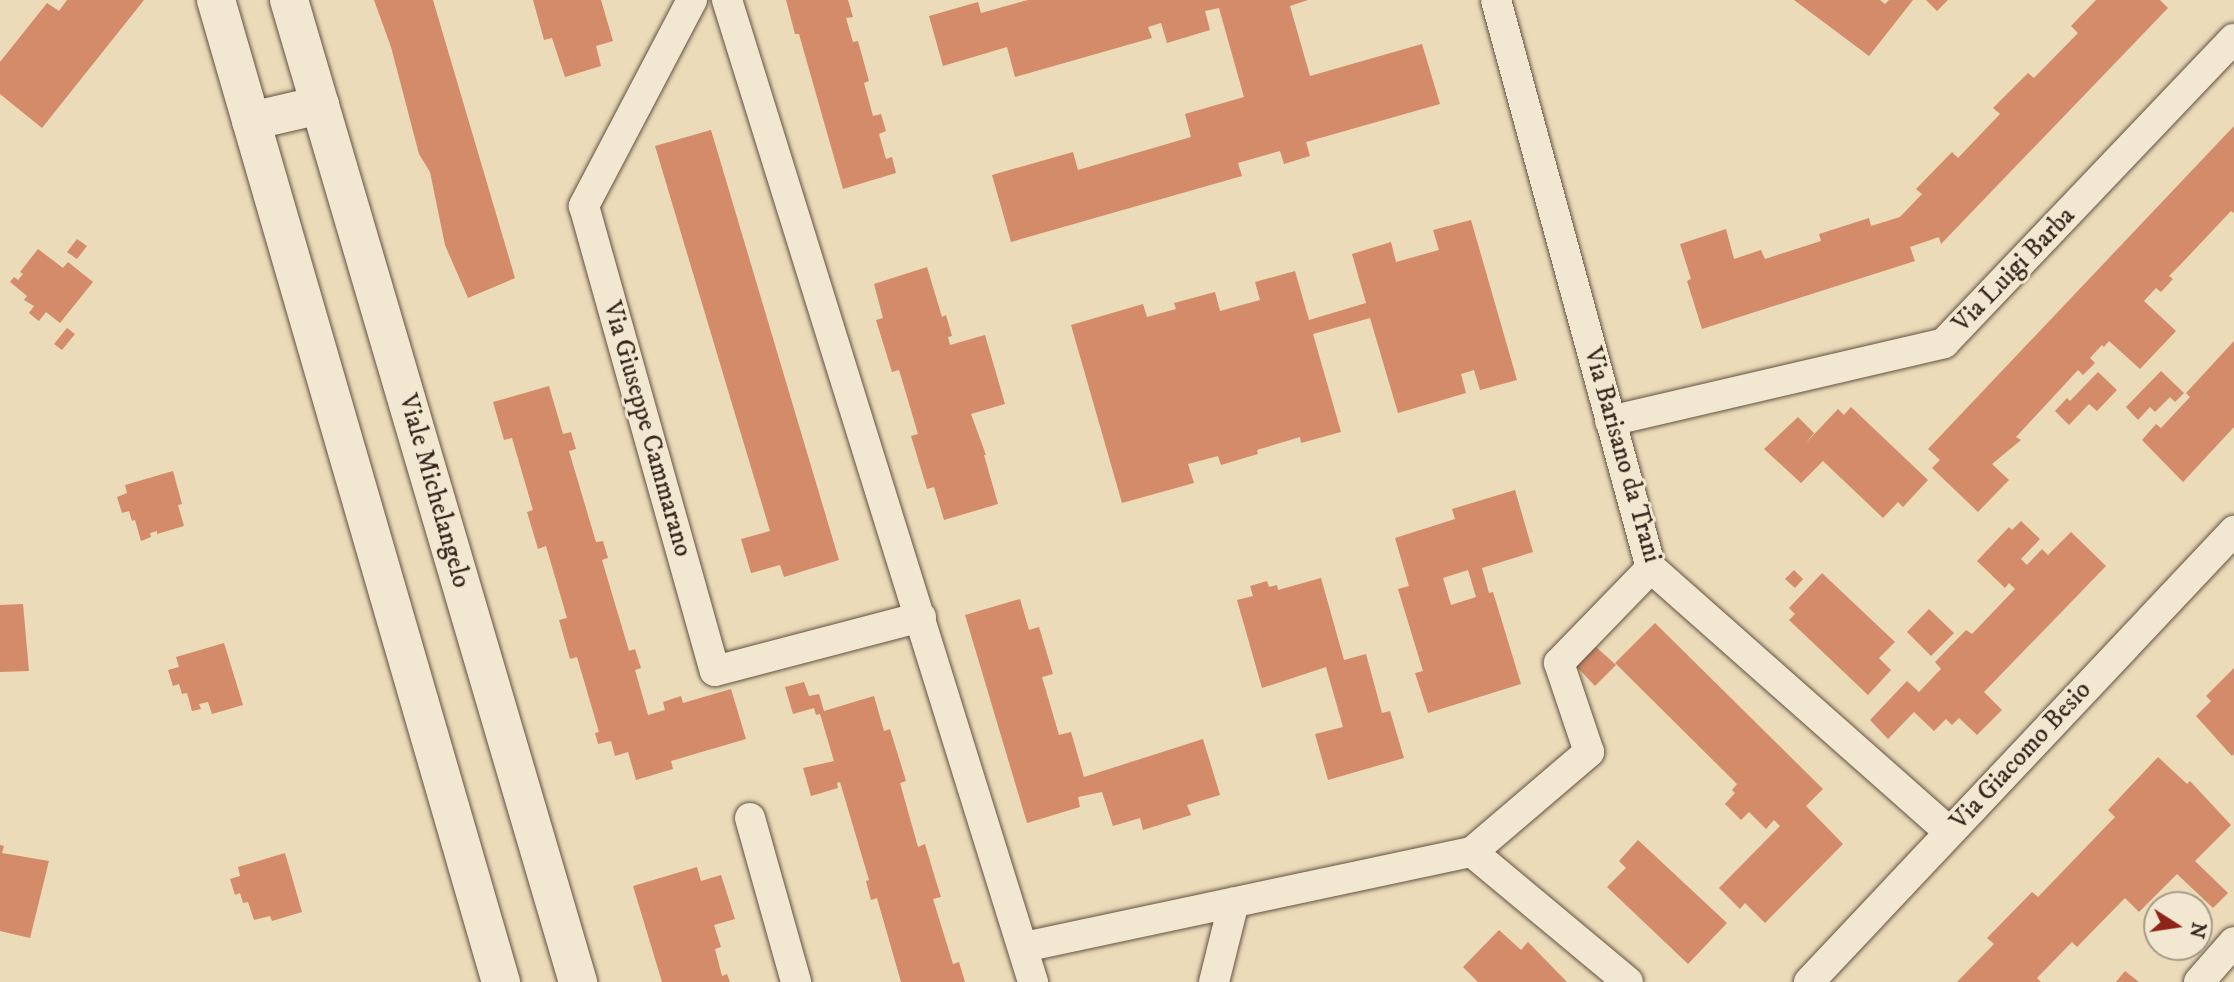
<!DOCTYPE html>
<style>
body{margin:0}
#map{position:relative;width:2234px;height:982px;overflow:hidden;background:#ebdbb8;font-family:"IM FELL DW Pica",serif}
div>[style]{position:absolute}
.building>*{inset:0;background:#d38b69}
.roads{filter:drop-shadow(0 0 2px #645244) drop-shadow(0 0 2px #645244)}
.street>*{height:30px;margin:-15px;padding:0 15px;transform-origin:15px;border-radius:15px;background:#f2e8d1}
.secondary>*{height:38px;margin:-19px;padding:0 19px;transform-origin:19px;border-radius:19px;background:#f2e8d1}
span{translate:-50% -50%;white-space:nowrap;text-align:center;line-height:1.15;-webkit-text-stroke:6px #f2e8d1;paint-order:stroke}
.street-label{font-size:26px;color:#37251d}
.north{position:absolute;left:2143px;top:891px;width:70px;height:70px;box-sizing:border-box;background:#f2e8d1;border:2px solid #a79a89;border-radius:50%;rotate:102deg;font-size:19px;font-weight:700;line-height:28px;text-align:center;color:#37251d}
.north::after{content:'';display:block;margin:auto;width:24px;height:32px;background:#8f2418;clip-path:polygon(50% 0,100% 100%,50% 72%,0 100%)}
</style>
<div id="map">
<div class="building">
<div style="clip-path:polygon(67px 0,144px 0,42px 128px,0 94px,0 62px,47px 3px,59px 11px)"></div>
<div style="clip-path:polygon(374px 0,433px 0,515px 278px,468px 298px,445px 245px,430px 172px,419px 154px,391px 47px)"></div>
<div style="clip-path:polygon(533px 0,601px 0,613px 41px,596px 46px,601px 66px,565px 77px,552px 38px,544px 40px)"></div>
<div style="clip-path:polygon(786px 0,848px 0,853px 17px,846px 18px,853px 42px,858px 41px,869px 81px,864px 83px,873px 116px,881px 114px,886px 131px,879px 134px,886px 159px,892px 157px,896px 173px,843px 189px,799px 34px,795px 34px)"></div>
<div style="clip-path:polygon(1028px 0,1308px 0,1290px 6px,1310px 76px,1422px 44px,1440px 104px,1306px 142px,1310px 156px,1284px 164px,1280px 151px,1238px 163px,1242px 176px,1011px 242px,992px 175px,1073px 152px,1078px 170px,1191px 137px,1185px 114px,1244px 97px,1219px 8px,1205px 11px,1210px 30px,1167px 43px,1161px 23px,1148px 27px,1152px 38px,1015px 77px,1007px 47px,943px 66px,929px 16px,978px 2px,981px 13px)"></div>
<div style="clip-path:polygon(1794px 0,1880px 0,1885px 4px,1889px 0,1913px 0,1869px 56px)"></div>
<div style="clip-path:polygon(1926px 0,1948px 0,1937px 11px)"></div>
<div style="clip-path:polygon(2096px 0,2160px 0,2168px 8px,1941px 244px,1939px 237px,1910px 247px,1915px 261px,1702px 329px,1687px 281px,1691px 279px,1680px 244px,1726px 229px,1734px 259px,1761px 250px,1765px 259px,1821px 241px,1819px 234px,1869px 218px,1871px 226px,1900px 217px,1922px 194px,1916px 189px,1952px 152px,1958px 158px,2000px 114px,1993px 108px,2028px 73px,2034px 78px,2078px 33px,2071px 26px)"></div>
<div style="clip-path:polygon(2234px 126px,2234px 213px,2231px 211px,2181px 264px,2169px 276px,2173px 279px,2161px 292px,2156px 288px,2144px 301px,2176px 331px,2140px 369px,2109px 341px,2104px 347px,2102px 345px,2090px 358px,2095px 363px,2083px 375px,2078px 370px,2016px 437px,2021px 440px,1992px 464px,2009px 480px,1978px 512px,1932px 468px,1940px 460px,1928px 449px)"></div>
<div style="clip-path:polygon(711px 130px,839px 560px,784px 577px,780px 565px,751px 573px,741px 539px,770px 531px,655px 146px)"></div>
<div style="clip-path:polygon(1471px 220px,1517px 380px,1480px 390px,1474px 370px,1461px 374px,1466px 393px,1398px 413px,1370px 318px,1313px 334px,1341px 432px,1301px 443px,1300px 437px,1257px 450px,1258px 454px,1221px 465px,1218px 456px,1188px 464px,1194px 483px,1122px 503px,1071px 325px,1143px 304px,1147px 317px,1176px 309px,1174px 303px,1215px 292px,1220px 311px,1260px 300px,1255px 282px,1295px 271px,1309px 320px,1366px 303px,1352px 254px,1391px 242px,1396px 262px,1439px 250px,1433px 230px)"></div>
<div style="clip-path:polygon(77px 239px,87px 246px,77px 259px,67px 252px)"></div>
<div style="clip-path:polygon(38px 249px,63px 268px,68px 262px,93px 282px,60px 323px,46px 312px,39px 321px,35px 318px,29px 313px,34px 306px,24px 300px,27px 296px,10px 282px,14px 277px,18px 280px,23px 274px,20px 272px)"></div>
<div style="clip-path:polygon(927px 267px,942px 317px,946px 315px,952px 336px,948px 337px,950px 345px,985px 335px,1005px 404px,971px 414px,986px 455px,984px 455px,998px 504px,944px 520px,934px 487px,927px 489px,911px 436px,918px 434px,899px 370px,892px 372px,876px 320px,883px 318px,874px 284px)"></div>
<div style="clip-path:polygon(67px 328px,75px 334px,62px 350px,54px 344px)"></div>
<div style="clip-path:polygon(2234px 341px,2234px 427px,2183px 482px,2142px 440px,2156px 424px,2161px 428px,2190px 397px,2186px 393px)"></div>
<div style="clip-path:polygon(2161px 371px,2184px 393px,2175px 402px,2170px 397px,2155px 412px,2150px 407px,2138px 420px,2126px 407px)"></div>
<div style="clip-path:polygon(2098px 372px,2117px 390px,2097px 411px,2089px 404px,2069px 425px,2055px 411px,2067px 398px,2070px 401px)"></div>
<div style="clip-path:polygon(549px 386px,563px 434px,571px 432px,576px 449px,569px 451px,596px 542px,603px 541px,608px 558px,602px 560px,629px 651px,635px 649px,641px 668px,635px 670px,648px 715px,665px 710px,663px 702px,681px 696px,683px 703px,731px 689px,746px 739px,671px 761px,673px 769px,636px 780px,628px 752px,615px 756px,611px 741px,598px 744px,595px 733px,599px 732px,577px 657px,570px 659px,559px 620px,567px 618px,546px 546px,538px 549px,527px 512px,533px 510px,512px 438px,504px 440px,493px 402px)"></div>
<div style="clip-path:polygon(1851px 407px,1928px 480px,1903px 507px,1898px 502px,1883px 518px,1823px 461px,1801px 483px,1764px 449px,1798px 417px,1814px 433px,1805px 444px,1838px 409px,1844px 415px)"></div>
<div style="clip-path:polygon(173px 471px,182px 504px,178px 505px,184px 526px,157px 534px,157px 531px,150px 533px,151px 537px,141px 541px,135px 520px,132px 521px,129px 511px,122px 513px,117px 497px,127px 493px,125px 485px)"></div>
<div style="clip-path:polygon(evenodd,1515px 490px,1533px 552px,1482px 568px,1489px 593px,1493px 592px,1521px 684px,1428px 713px,1415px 673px,1423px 671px,1398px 589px,1409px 586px,1395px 538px,1455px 519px,1452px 509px,1515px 490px,1468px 570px,1476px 597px,1451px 605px,1443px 578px,1468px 570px)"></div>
<div style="clip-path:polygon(2021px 521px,2040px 539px,2021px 559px,2027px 565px,2042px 549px,2048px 555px,2071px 532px,2106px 566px,1984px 692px,2002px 710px,1977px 735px,1959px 718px,1952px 725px,1946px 719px,1934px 731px,1914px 712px,1888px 739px,1870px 720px,1907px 681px,1919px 692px,1941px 669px,1935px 662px,1966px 630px,1972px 634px,2015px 589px,2009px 583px,2005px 588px,1977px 561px,2009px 527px,2012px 530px)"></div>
<div style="clip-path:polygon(1794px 570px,1803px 579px,1795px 588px,1785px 579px)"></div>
<div style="clip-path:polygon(1822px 573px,1895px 642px,1879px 658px,1891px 670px,1868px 695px,1789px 620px,1795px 614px,1789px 608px)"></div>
<div style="clip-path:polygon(1321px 578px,1344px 660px,1366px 654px,1382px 713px,1390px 711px,1404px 758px,1328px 780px,1315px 734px,1343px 727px,1326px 667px,1262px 688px,1237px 600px,1253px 596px,1250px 586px,1267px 581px,1269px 587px,1277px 585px,1278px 590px)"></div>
<div style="clip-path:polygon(1020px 599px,1029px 630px,1039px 627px,1053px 674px,1042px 677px,1059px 735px,1071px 732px,1084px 777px,1203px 739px,1220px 795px,1187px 805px,1191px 815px,1143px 830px,1140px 818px,1113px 826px,1102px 792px,1078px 797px,1080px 807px,1027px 823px,965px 615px)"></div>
<div style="clip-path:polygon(23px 604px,29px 671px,0 672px,0 605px)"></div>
<div style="clip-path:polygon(1929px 609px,1954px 633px,1931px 656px,1907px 632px)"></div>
<div style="clip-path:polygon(1655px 623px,1823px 789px,1806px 806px,1843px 844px,1765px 923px,1745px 903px,1740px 909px,1719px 888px,1780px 826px,1774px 820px,1766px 829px,1749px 812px,1741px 820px,1725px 804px,1735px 793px,1732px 790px,1737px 784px,1615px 663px)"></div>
<div style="clip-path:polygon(224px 643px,243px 705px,212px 714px,208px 702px,199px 704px,201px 709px,192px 711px,187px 693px,182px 694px,179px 684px,173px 686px,168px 670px,179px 667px,176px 657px)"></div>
<div style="clip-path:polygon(1595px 646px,1616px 665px,1595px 686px,1576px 666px)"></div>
<div style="clip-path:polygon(2234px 668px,2234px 754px,2232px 756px,2196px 716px,2211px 701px,2206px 696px)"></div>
<div style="clip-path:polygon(804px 682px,809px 696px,819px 694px,824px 711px,874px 696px,884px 731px,890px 729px,906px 781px,900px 783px,918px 847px,925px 844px,935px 878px,941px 897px,933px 899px,953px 964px,959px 962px,965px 982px,901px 982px,877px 898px,871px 900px,867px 885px,866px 881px,869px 880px,840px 782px,837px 783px,838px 788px,811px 796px,803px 768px,834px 761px,820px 714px,816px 715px,814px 708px,793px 714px,785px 687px)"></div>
<div style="clip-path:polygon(2158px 757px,2187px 784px,2190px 781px,2231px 825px,2195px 861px,2228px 893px,2213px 908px,2177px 874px,2139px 912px,2125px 898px,2077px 947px,2072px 942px,2037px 978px,2041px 982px,1957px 982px,1994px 944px,1987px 938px,2032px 892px,2038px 897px,2115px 817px,2108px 810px)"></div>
<div style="clip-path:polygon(1638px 840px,1727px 923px,1688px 964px,1607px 887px,1626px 868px,1619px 861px)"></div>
<div style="clip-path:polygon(0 845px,4px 846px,2px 853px,49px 861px,30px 938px,0 931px)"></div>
<div style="clip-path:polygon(285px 853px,302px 912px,272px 921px,270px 916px,254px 920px,248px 902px,243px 903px,240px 893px,235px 895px,230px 879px,240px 876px,238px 867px)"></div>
<div style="clip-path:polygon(697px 867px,701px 881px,721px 875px,735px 919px,714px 925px,721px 947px,715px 949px,722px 976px,727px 974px,730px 982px,662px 982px,633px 886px)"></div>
<div style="clip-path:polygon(1499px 930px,1521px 950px,1528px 942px,1567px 982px,1478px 982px,1463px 967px)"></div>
<div style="clip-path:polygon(2125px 971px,2139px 982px,2116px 982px)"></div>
</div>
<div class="roads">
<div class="street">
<div style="left:692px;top:0;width:233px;rotate:117.7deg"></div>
<div style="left:584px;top:206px;width:483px;rotate:74.3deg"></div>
<div style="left:715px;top:671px;width:213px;rotate:-14.7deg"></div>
<div style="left:727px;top:0;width:1029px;rotate:72.69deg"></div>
<div style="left:1496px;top:0;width:589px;rotate:74.74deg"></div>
<div style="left:1651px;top:568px;width:398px;rotate:41.5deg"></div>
<div style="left:1610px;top:421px;width:343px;rotate:-13.1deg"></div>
<div style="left:1944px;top:343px;width:420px;rotate:-46.4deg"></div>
<div style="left:750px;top:818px;width:170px;rotate:74.3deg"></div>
<div style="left:1472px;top:852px;width:154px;rotate:-40.5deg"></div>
<div style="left:1589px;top:752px;width:94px;rotate:-108.6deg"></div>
<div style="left:1559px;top:663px;width:132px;rotate:-45.9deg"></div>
<div style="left:1024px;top:947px;width:458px;rotate:-12deg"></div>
<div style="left:1472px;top:852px;width:203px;rotate:39.8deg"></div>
<div style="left:1214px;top:982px;width:82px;rotate:-76deg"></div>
<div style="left:1809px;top:982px;width:620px;rotate:-46.7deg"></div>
<div style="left:2199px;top:982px;width:53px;rotate:-48.8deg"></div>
</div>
<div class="secondary">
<div style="left:216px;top:0;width:1023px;rotate:73.82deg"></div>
<div style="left:289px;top:0;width:1024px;rotate:73.6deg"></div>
<div style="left:251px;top:121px;width:71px;rotate:-13.1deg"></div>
</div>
</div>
<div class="street-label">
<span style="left:2014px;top:270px;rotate:-46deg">Via Luigi Barba</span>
<span style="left:647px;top:429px;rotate:74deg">Via Giuseppe Cammarano</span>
<span style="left:1622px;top:455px;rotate:74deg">Via Barisano da Trani</span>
<span style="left:434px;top:491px;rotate:74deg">Viale Michelangelo</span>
<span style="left:2021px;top:756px;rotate:-47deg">Via Giacomo Besio</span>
</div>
<div class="north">N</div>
</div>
